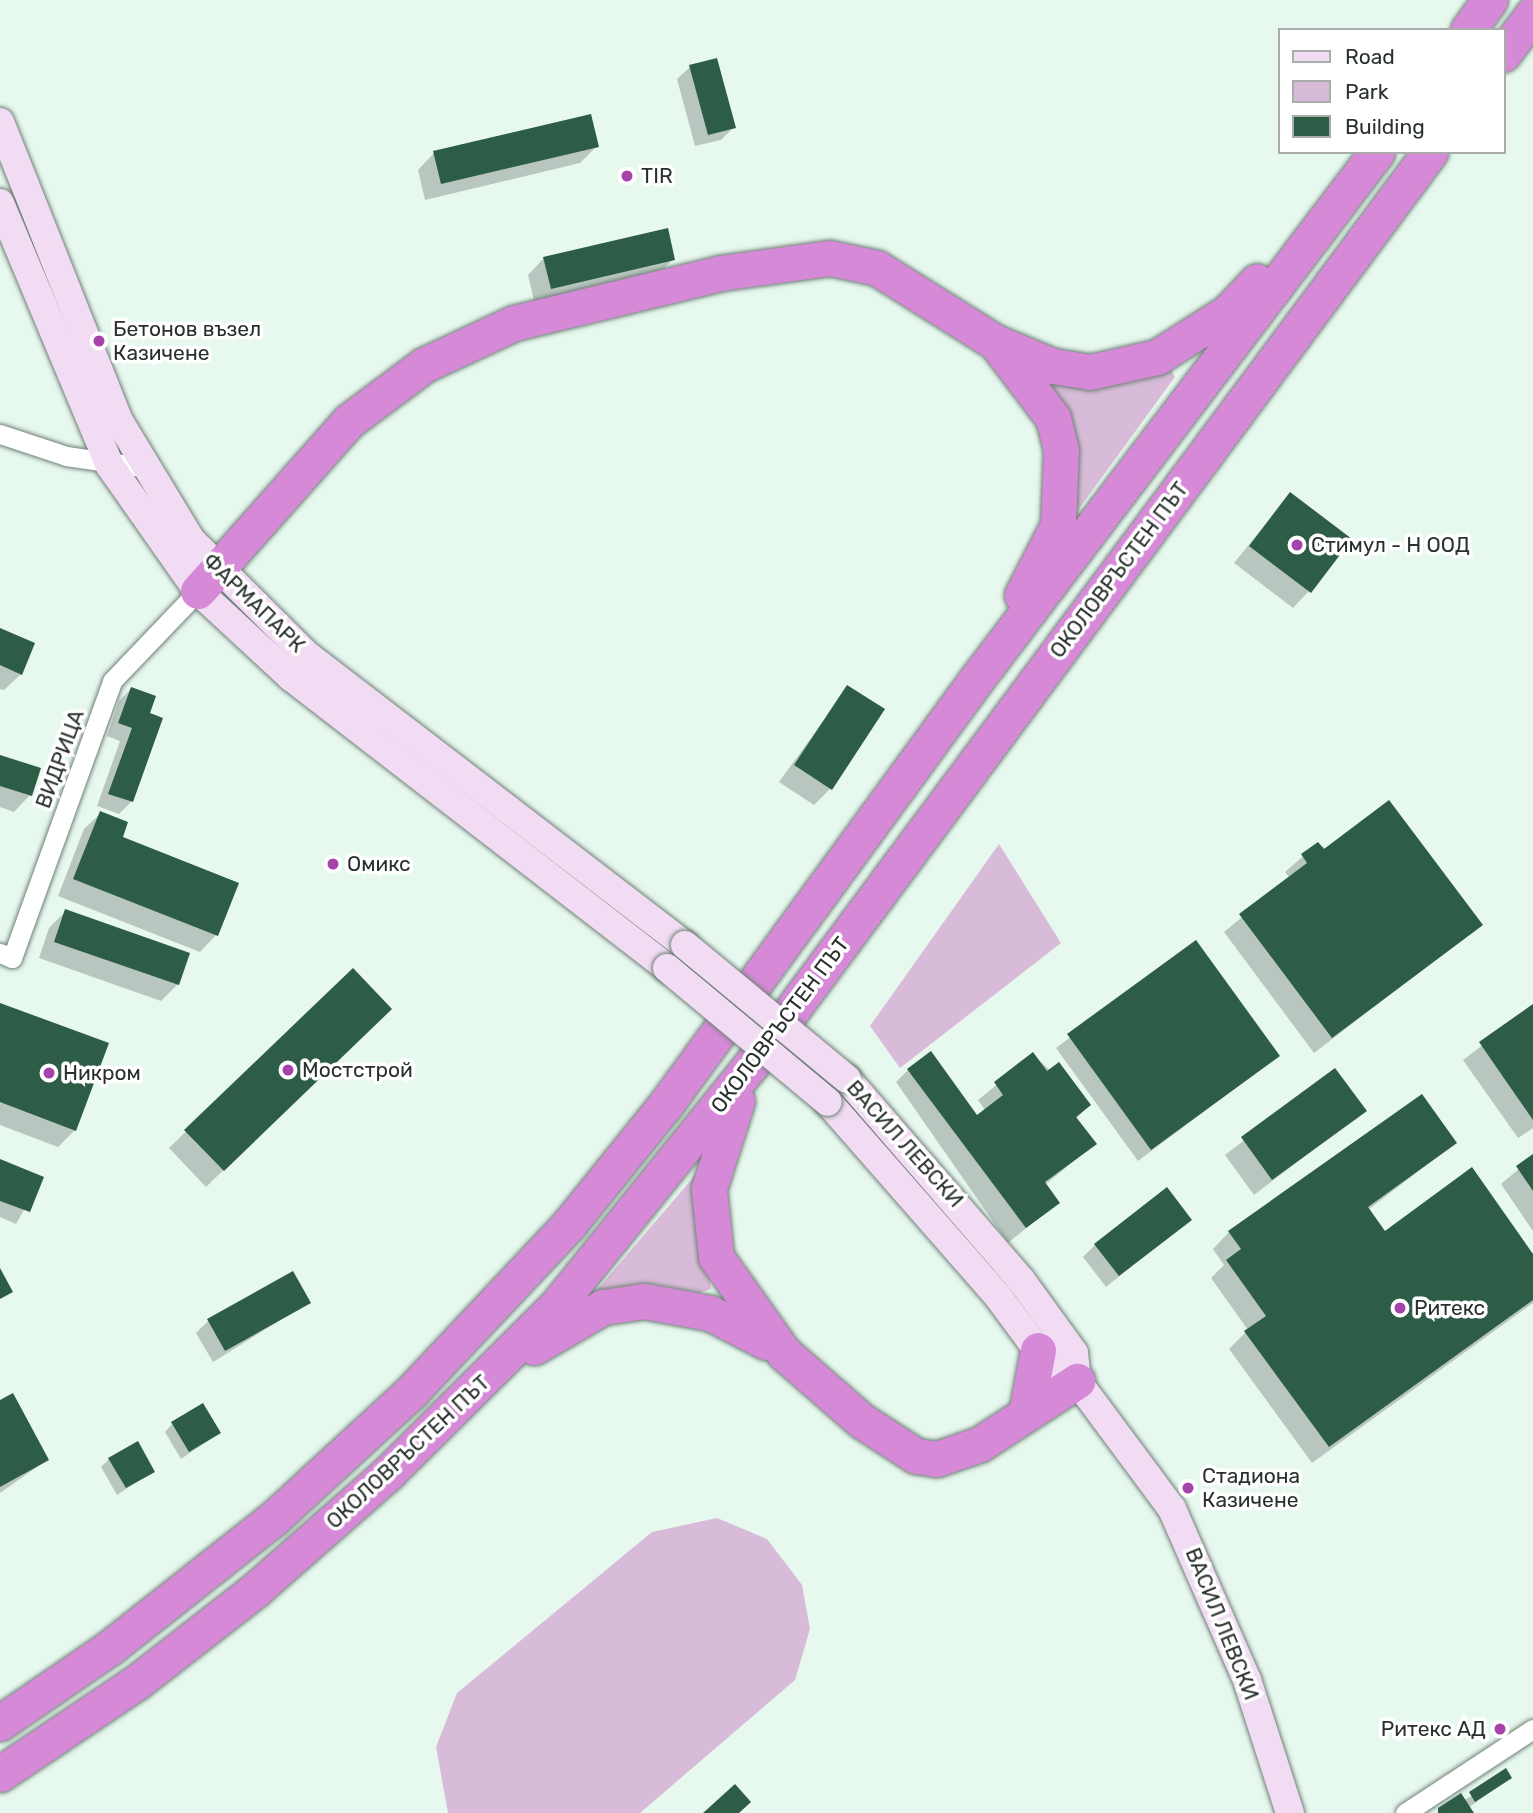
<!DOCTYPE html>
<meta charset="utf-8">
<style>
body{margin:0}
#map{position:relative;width:1533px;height:1813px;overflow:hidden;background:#e7f8ef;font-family:Rubik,sans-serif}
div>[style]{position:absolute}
.green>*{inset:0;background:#d8bbd8}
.shadow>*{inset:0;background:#0003}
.building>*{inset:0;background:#2d5c47}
.roads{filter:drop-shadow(0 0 2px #708078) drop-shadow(0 0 2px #708078)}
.street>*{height:19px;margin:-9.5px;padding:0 9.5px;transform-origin:9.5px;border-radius:9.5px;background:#fff}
.secondary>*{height:28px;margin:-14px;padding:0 14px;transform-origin:14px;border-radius:14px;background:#f2dcf3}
.highway>*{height:35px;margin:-17.5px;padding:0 17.5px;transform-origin:17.5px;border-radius:17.5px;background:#d589d7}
.bridges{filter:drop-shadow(0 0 2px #708078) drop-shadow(0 0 2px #708078)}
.secondary-bridge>*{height:28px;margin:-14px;padding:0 14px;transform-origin:14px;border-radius:14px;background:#f2dcf3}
.dots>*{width:19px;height:19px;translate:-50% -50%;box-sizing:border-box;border:4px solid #fff;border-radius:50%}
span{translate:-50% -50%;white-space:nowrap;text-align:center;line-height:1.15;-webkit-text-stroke:7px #fff;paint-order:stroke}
.poi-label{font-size:21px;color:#29302d}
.left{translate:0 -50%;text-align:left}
.right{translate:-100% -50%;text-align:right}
.street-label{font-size:21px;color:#29302d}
.legend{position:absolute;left:1278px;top:28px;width:228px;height:126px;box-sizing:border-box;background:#fff;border:2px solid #a9acab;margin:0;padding:9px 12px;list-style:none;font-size:21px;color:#29302d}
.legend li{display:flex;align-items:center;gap:14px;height:35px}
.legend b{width:35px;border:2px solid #a9acab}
</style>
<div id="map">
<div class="green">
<div style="clip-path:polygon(1171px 369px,1175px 377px,1078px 510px,1049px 381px,1097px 389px)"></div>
<div style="clip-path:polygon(999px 844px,1061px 943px,900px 1068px,870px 1026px)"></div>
<div style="clip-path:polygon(697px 1173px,711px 1289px,698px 1293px,646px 1283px,596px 1291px)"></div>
<div style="clip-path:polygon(717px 1518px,767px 1539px,802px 1585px,810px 1629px,795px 1680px,640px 1813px,448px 1813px,436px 1747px,457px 1693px,652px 1532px)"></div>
</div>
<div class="shadow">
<div style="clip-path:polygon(690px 67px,734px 127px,721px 140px,695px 146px,677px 79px)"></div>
<div style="clip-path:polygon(597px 146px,580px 163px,425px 200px,418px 170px,434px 153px)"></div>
<div style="clip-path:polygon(544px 258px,673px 259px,657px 276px,535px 305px,528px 275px)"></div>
<div style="clip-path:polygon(1290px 494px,1309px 591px,1293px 608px,1234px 563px)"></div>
<div style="clip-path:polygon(0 630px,21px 674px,4px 690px,0 689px)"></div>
<div style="clip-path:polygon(848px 687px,830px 789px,814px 805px,779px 782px)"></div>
<div style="clip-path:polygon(131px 689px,148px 714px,161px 719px,131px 802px,119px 814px,97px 806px,120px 741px,107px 736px,119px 701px)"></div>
<div style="clip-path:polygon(0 756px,30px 795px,14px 812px,0 807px)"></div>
<div style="clip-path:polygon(101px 813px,216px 935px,200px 952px,58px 896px,84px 829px)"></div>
<div style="clip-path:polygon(1317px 844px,1481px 925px,1314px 1053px,1224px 932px,1290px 878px,1285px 872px)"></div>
<div style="clip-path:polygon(66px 911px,178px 984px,161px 1001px,39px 958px,49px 928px)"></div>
<div style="clip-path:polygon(1196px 943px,1278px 1056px,1138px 1161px,1056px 1048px)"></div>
<div style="clip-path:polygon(353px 970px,373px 1025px,206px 1187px,169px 1148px)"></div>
<div style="clip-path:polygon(0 1005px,75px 1130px,58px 1147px,0 1125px)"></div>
<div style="clip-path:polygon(1533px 1007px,1533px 1128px,1518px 1138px,1463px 1060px)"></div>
<div style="clip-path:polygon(1033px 1055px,1089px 1105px,1076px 1119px,1094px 1144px,1045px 1185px,1058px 1202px,1008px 1243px,896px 1082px,908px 1070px,976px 1117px,985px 1110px,978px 1100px)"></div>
<div style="clip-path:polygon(1335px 1070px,1364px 1111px,1254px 1195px,1225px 1155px)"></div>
<div style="clip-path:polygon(1455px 1143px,1368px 1210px,1385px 1234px,1533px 1257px,1533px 1303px,1312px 1463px,1229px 1349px,1248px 1330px,1211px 1278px,1224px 1265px,1213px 1249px,1229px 1232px)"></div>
<div style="clip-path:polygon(1533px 1157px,1533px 1231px,1501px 1184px)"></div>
<div style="clip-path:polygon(0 1161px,42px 1178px,16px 1224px,0 1217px)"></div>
<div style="clip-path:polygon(1190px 1219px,1106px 1287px,1083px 1257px,1095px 1245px)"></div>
<div style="clip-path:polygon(309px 1302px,213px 1362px,196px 1333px,208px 1321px)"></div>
<div style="clip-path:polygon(0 1402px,47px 1460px,0 1493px)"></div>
<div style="clip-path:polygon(172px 1424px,219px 1433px,181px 1459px,165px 1432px)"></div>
<div style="clip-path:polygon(109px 1459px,153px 1471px,117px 1495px,101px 1467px)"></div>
<div style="clip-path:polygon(1510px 1778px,1468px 1808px,1472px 1813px,1436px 1813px)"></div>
</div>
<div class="building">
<div style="clip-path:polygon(717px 58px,736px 128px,708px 135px,689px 65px)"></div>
<div style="clip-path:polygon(591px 114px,599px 147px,441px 184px,433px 151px)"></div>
<div style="clip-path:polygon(668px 228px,675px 260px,551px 289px,543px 257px)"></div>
<div style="clip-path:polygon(1290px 492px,1352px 539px,1311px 593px,1249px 546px)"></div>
<div style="clip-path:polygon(0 628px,35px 643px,22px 675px,0 665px)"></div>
<div style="clip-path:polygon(847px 685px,885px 709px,832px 790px,794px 765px)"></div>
<div style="clip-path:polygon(131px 687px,156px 696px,150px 713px,163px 718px,133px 802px,108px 794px,132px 728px,118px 723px)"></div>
<div style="clip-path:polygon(0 755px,41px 768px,32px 796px,0 786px)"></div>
<div style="clip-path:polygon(1389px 800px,1483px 925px,1332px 1038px,1239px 914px,1307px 863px,1301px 854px,1318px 842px,1324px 849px)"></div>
<div style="clip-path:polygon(100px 811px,128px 822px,123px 837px,239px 883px,218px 936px,73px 879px)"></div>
<div style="clip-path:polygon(65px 909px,190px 953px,179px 985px,54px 942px)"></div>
<div style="clip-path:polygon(1196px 940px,1280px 1056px,1151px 1150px,1067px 1034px)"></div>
<div style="clip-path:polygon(353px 968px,392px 1009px,224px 1171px,184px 1130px)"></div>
<div style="clip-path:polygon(0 1003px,109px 1043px,76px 1131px,0 1102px)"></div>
<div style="clip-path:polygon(1533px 1004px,1533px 1120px,1479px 1042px)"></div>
<div style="clip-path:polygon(931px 1051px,977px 1115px,1003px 1095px,994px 1082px,1033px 1052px,1047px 1071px,1059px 1062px,1091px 1105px,1076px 1117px,1097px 1144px,1045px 1182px,1060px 1203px,1026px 1228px,907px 1069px)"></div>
<div style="clip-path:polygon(1335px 1068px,1367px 1111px,1272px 1180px,1241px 1137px)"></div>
<div style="clip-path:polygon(1422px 1094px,1457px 1143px,1368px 1207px,1385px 1231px,1472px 1167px,1533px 1254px,1533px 1300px,1329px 1447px,1244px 1331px,1266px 1316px,1226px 1260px,1241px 1249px,1228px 1231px)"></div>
<div style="clip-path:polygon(1533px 1154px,1533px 1191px,1516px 1166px)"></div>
<div style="clip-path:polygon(0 1159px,44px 1177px,30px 1212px,0 1201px)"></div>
<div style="clip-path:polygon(1167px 1187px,1192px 1220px,1119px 1276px,1094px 1244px)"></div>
<div style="clip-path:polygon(0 1268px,13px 1292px,0 1299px)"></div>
<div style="clip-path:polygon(293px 1271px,311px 1303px,225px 1351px,207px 1319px)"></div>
<div style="clip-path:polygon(13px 1393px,49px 1460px,0 1487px,0 1400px)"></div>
<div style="clip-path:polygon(203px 1403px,221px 1433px,189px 1452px,171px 1422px)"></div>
<div style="clip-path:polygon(138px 1441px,155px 1472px,126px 1488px,108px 1458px)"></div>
<div style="clip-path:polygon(1506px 1768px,1512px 1778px,1475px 1802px,1469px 1792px)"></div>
<div style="clip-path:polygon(735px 1784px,751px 1802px,739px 1813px,703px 1813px)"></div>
<div style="clip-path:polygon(1461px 1793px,1474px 1813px,1438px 1813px,1438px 1808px)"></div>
</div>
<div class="roads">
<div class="street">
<div style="left:0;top:434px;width:70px;rotate:18.4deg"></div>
<div style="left:66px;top:456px;width:77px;rotate:8.2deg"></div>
<div style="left:0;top:953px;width:13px;rotate:23deg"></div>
<div style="left:12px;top:958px;width:294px;rotate:-70.1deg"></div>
<div style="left:112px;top:681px;width:124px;rotate:-46.3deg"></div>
<div style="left:1405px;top:1813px;width:153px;rotate:-33.3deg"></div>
</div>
<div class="secondary">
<div style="left:0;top:122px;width:322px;rotate:68.3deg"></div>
<div style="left:119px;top:421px;width:139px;rotate:58.8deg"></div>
<div style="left:191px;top:540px;width:165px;rotate:44.8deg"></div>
<div style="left:308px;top:656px;width:475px;rotate:37.5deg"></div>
<div style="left:0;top:203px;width:285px;rotate:67.3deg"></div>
<div style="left:110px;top:466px;width:153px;rotate:54.9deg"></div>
<div style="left:198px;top:591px;width:127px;rotate:42.8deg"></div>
<div style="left:291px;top:677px;width:475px;rotate:37.7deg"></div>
<div style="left:847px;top:1079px;width:266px;rotate:49.1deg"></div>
<div style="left:1021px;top:1280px;width:90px;rotate:54deg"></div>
<div style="left:1074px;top:1353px;width:28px;rotate:84deg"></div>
<div style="left:828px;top:1102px;width:257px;rotate:48.8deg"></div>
<div style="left:997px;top:1295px;width:94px;rotate:53.6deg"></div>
<div style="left:1053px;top:1371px;width:26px;rotate:23deg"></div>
<div style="left:1077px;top:1381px;width:159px;rotate:53.4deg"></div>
<div style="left:1172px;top:1509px;width:187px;rotate:66.3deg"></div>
<div style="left:1247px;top:1680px;width:140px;rotate:72.1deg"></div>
</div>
<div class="highway">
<div style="left:1468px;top:30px;width:37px;rotate:-54deg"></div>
<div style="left:1503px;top:54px;width:50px;rotate:-53.1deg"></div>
<div style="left:999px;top:347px;width:89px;rotate:52.7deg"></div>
<div style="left:1053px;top:418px;width:33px;rotate:76deg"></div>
<div style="left:1061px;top:450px;width:75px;rotate:92.3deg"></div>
<div style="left:1058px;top:525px;width:79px;rotate:117.2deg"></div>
<div style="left:198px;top:591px;width:227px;rotate:-48.4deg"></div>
<div style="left:349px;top:421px;width:94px;rotate:-36.7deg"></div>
<div style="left:424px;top:365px;width:99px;rotate:-25deg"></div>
<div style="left:514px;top:323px;width:212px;rotate:-13.6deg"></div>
<div style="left:720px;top:273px;width:111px;rotate:-7.8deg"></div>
<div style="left:830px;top:258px;width:48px;rotate:12deg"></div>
<div style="left:877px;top:268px;width:139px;rotate:32.1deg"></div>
<div style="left:995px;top:342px;width:63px;rotate:22.5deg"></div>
<div style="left:1053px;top:366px;width:37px;rotate:9deg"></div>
<div style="left:1090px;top:372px;width:69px;rotate:-12.6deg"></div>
<div style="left:1157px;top:357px;width:84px;rotate:-32.4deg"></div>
<div style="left:1228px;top:312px;width:42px;rotate:-46.9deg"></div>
<div style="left:737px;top:1101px;width:92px;rotate:107.7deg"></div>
<div style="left:709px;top:1189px;width:68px;rotate:84.1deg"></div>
<div style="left:716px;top:1257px;width:118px;rotate:54.7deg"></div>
<div style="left:784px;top:1353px;width:103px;rotate:41.1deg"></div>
<div style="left:862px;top:1421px;width:64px;rotate:32.9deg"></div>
<div style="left:916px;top:1456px;width:21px;rotate:8deg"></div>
<div style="left:937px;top:1459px;width:46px;rotate:-19.2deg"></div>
<div style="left:980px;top:1444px;width:116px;rotate:-33deg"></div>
<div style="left:534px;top:1347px;width:80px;rotate:-30.1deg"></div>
<div style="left:603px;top:1307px;width:41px;rotate:-8.3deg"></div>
<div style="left:644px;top:1301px;width:67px;rotate:10.3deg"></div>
<div style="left:710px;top:1313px;width:63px;rotate:27.4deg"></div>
<div style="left:1026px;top:1414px;width:65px;rotate:-79.4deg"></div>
<div style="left:0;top:1723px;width:136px;rotate:-34.5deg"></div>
<div style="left:112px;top:1646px;width:205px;rotate:-38.3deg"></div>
<div style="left:273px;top:1519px;width:188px;rotate:-42.6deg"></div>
<div style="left:411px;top:1392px;width:232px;rotate:-46.7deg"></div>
<div style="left:570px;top:1223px;width:153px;rotate:-51.1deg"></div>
<div style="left:666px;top:1104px;width:520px;rotate:-53.83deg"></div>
<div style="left:973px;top:684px;width:668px;rotate:-52.79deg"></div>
<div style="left:0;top:1774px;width:165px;rotate:-33.9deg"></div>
<div style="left:137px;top:1682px;width:150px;rotate:-37.9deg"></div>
<div style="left:255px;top:1590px;width:177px;rotate:-41.3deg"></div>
<div style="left:388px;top:1473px;width:238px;rotate:-44.8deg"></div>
<div style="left:557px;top:1305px;width:309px;rotate:-51.1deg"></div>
<div style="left:751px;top:1065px;width:1138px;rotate:-53.36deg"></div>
</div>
</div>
<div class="bridges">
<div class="secondary-bridge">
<div style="left:685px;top:945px;width:210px;rotate:39.6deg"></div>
<div style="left:667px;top:968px;width:209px;rotate:39.8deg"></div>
</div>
</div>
<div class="dots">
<div style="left:627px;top:176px;background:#a643aa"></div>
<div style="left:99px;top:341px;background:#a643aa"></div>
<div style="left:1297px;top:545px;background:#a643aa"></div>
<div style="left:333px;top:864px;background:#a643aa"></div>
<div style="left:288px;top:1070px;background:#a643aa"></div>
<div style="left:49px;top:1073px;background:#a643aa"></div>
<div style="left:1400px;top:1308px;background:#a643aa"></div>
<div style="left:1188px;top:1488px;background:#a643aa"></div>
<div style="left:1500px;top:1729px;background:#a643aa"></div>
</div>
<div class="poi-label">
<span class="left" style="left:641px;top:176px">TIR</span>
<span class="left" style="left:113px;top:341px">Бетонов възел<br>Казичене</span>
<span class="left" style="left:1311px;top:545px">Стимул - Н ООД</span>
<span class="left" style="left:347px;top:864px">Омикс</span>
<span class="left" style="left:302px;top:1070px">Мостстрой</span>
<span class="left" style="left:63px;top:1073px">Никром</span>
<span class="left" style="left:1414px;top:1308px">Ритекс</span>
<span class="left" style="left:1202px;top:1488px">Стадиона<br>Казичене</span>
<span class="right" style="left:1486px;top:1729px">Ритекс АД</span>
</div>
<div class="street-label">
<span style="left:1119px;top:570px;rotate:-53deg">ОКОЛОВРЪСТЕН ПЪТ</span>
<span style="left:254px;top:603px;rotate:44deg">ФАРМАПАРК</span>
<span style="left:60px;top:759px;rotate:-70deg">ВИДРИЦА</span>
<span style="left:780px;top:1025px;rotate:-53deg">ОКОЛОВРЪСТЕН ПЪТ</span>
<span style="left:905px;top:1144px;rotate:48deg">ВАСИЛ ЛЕВСКИ</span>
<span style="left:408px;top:1452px;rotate:-43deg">ОКОЛОВРЪСТЕН ПЪТ</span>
<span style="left:1222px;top:1624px;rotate:68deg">ВАСИЛ ЛЕВСКИ</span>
</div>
<ul class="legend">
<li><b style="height:9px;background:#f2dcf3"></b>Road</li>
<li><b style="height:19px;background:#d8bbd8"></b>Park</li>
<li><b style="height:19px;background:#2d5c47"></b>Building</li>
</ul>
</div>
